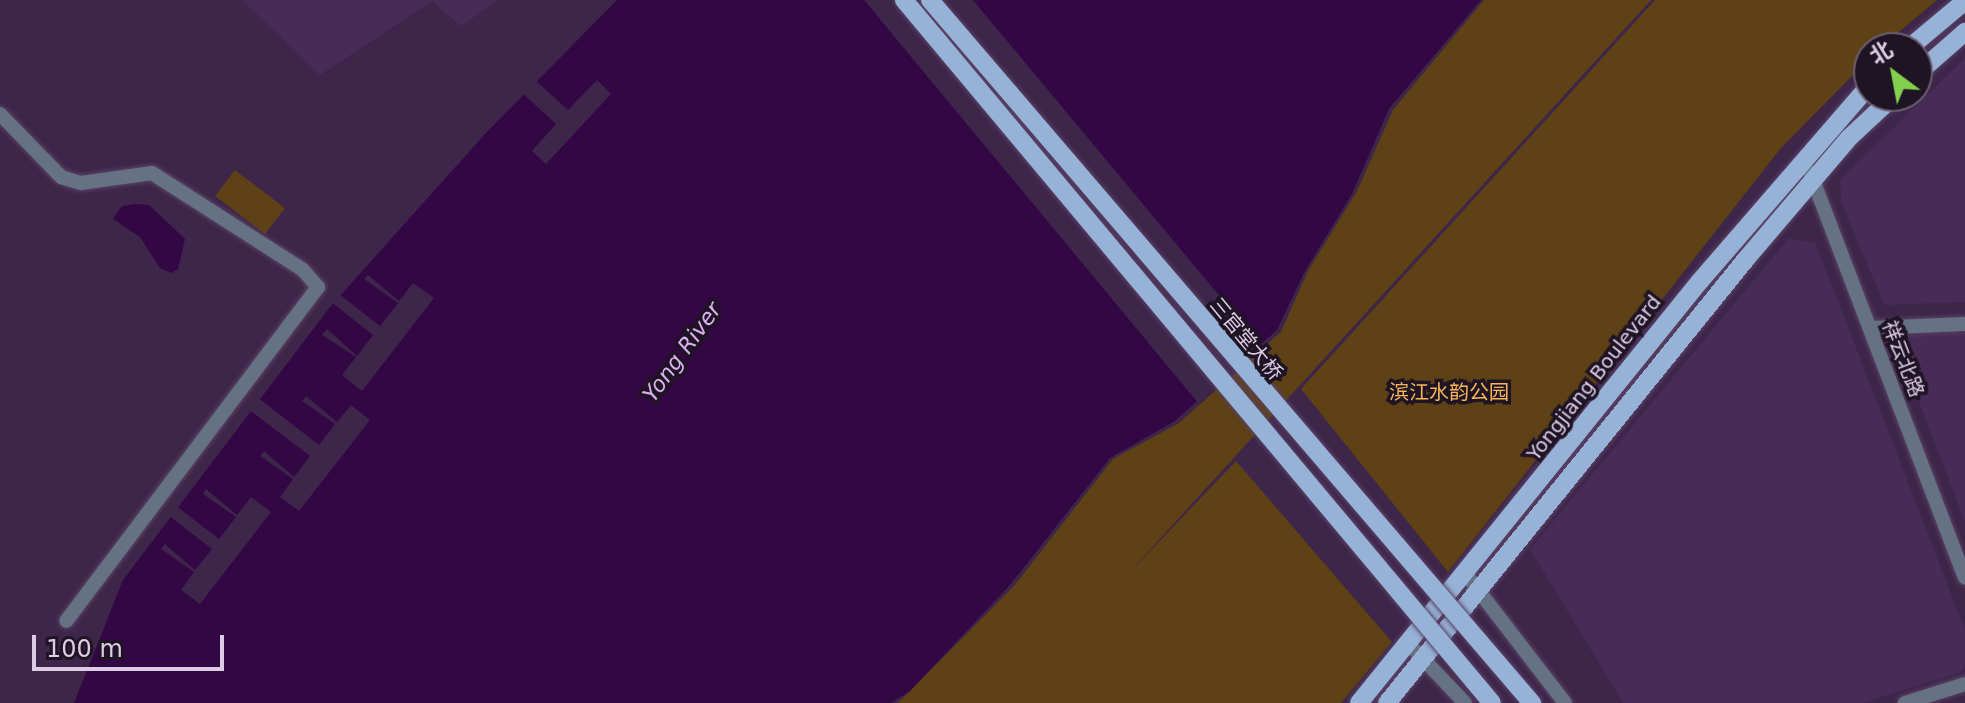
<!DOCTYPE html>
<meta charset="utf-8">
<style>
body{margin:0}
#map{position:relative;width:1965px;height:703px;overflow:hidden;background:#3e254a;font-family:"DejaVu Sans","Noto Sans SC",sans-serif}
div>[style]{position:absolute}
.built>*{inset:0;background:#492b57}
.green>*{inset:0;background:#5e4115}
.water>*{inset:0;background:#330644}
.pier>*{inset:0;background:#3e254a}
.roads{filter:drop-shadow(0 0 2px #5a4366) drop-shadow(0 0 2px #5a4366)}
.minor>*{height:14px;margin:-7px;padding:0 7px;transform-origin:7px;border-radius:7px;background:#647284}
.major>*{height:18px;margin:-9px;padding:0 9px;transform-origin:9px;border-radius:9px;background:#96b2d6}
.bridges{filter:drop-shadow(0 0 2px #5a4366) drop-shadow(0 0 2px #5a4366)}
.major-bridge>*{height:18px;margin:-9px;padding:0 9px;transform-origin:9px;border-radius:9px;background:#96b2d6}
span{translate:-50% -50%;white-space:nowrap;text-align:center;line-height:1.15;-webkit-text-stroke:7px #1f1424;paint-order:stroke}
.street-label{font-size:20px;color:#dccde4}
.park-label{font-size:20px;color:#f6b656}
.water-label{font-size:22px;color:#dcb1f1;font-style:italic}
.north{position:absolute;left:1853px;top:32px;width:80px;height:80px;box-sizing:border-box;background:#1f1424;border:2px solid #6b5e71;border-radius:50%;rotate:328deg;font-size:22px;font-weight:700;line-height:32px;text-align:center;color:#dccde4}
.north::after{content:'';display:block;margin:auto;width:28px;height:36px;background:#83d04e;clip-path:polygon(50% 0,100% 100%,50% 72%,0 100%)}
.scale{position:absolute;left:32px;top:635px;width:192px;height:36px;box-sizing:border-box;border:4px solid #dccde4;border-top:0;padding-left:10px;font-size:24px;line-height:28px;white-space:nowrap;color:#dccde4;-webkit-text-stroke:6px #1f1424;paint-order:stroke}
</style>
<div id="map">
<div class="built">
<div style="clip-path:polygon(242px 0,498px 0,461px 26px,432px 1px,320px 75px)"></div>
<div style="clip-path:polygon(1965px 58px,1965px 302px,1884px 305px,1841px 201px,1840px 180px)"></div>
<div style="clip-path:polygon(1789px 238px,1816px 244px,1965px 630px,1965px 665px,1961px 672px,1863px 703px,1623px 703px,1530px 549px)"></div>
<div style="clip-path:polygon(1965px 333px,1965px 522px,1894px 336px)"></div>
</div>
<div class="green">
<div style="clip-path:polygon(1484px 0,1651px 0,1127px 575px,1236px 461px,1392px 642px,1341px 703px,898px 703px,1014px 586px,1113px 459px,1179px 423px,1281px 332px,1308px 271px,1357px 191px,1393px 110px)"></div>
<div style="clip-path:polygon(1655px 0,1937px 0,1880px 48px,1869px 48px,1869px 59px,1781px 148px,1448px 572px,1301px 389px)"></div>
<div style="clip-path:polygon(235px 170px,285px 208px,265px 234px,215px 196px)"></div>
</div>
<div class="water">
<div style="clip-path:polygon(617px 0,1481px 0,1389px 109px,1352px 194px,1305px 271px,1277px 330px,1175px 421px,1110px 458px,1010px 585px,910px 691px,891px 703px,74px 703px,123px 580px,330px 307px,485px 134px)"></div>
<div style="clip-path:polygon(136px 204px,149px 205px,185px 239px,178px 269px,171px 273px,160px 268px,140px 237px,113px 219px,122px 206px)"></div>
</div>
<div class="pier">
<div style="clip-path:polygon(864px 0,973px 0,1263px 348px,1199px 404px)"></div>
<div style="clip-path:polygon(534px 79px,568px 110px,597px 80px,611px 94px,546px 164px,532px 151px,556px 124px,521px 92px)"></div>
<div style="clip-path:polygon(368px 275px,399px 301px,413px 283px,434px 298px,362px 391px,342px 375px,356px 357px,322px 335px,327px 329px,357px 356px,373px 335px,330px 301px,338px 293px,380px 326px,398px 303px,364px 279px)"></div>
<div style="clip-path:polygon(306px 396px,337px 422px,351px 405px,370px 420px,299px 511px,280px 497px,293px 479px,260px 456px,264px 451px,294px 477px,310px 456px,248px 409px,257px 397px,319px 445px,335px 424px,302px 401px)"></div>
<div style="clip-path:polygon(206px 489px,237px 515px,251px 497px,271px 512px,200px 604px,181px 590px,194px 572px,161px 549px,165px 544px,195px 570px,212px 549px,168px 515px,175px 505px,219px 539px,236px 517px,203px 494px)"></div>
</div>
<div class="roads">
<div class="minor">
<div style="left:0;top:114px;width:88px;rotate:45.9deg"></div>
<div style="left:61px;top:177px;width:21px;rotate:17deg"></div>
<div style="left:81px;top:183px;width:72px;rotate:-8deg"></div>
<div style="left:152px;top:173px;width:179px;rotate:32.7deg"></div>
<div style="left:303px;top:270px;width:23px;rotate:49deg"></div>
<div style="left:318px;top:287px;width:418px;rotate:127deg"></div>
<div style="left:1810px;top:172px;width:434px;rotate:69.1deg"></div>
<div style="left:1870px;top:328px;width:95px;rotate:-2.4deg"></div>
<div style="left:1465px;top:573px;width:164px;rotate:52.4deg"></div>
<div style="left:1407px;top:642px;width:84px;rotate:46.4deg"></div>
<div style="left:1905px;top:703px;width:63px;rotate:-17.6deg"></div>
</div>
<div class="major">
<div style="left:1909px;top:48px;width:73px;rotate:-40deg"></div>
<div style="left:1917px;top:74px;width:64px;rotate:-41.2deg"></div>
<div style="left:1359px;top:703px;width:543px;rotate:-51.06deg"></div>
<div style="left:1700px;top:281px;width:258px;rotate:-49.1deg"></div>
<div style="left:1387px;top:703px;width:571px;rotate:-51.04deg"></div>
<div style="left:1746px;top:259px;width:160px;rotate:-49.6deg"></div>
<div style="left:1850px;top:137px;width:60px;rotate:-43deg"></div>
</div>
</div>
<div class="bridges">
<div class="major-bridge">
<div style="left:904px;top:0;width:916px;rotate:50.09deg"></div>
<div style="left:930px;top:0;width:926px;rotate:49.43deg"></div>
</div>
</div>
<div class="street-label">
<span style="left:1246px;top:339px;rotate:50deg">三官堂大桥</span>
<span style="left:1903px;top:359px;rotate:69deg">祥云北路</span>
<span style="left:1594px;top:378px;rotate:-52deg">Yongjiang Boulevard</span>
</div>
<div class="park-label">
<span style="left:1449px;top:392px">滨江水韵公园</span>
</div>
<div class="water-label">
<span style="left:682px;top:352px;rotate:-54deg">Yong River</span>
</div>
<div class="north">北</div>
<div class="scale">100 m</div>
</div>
